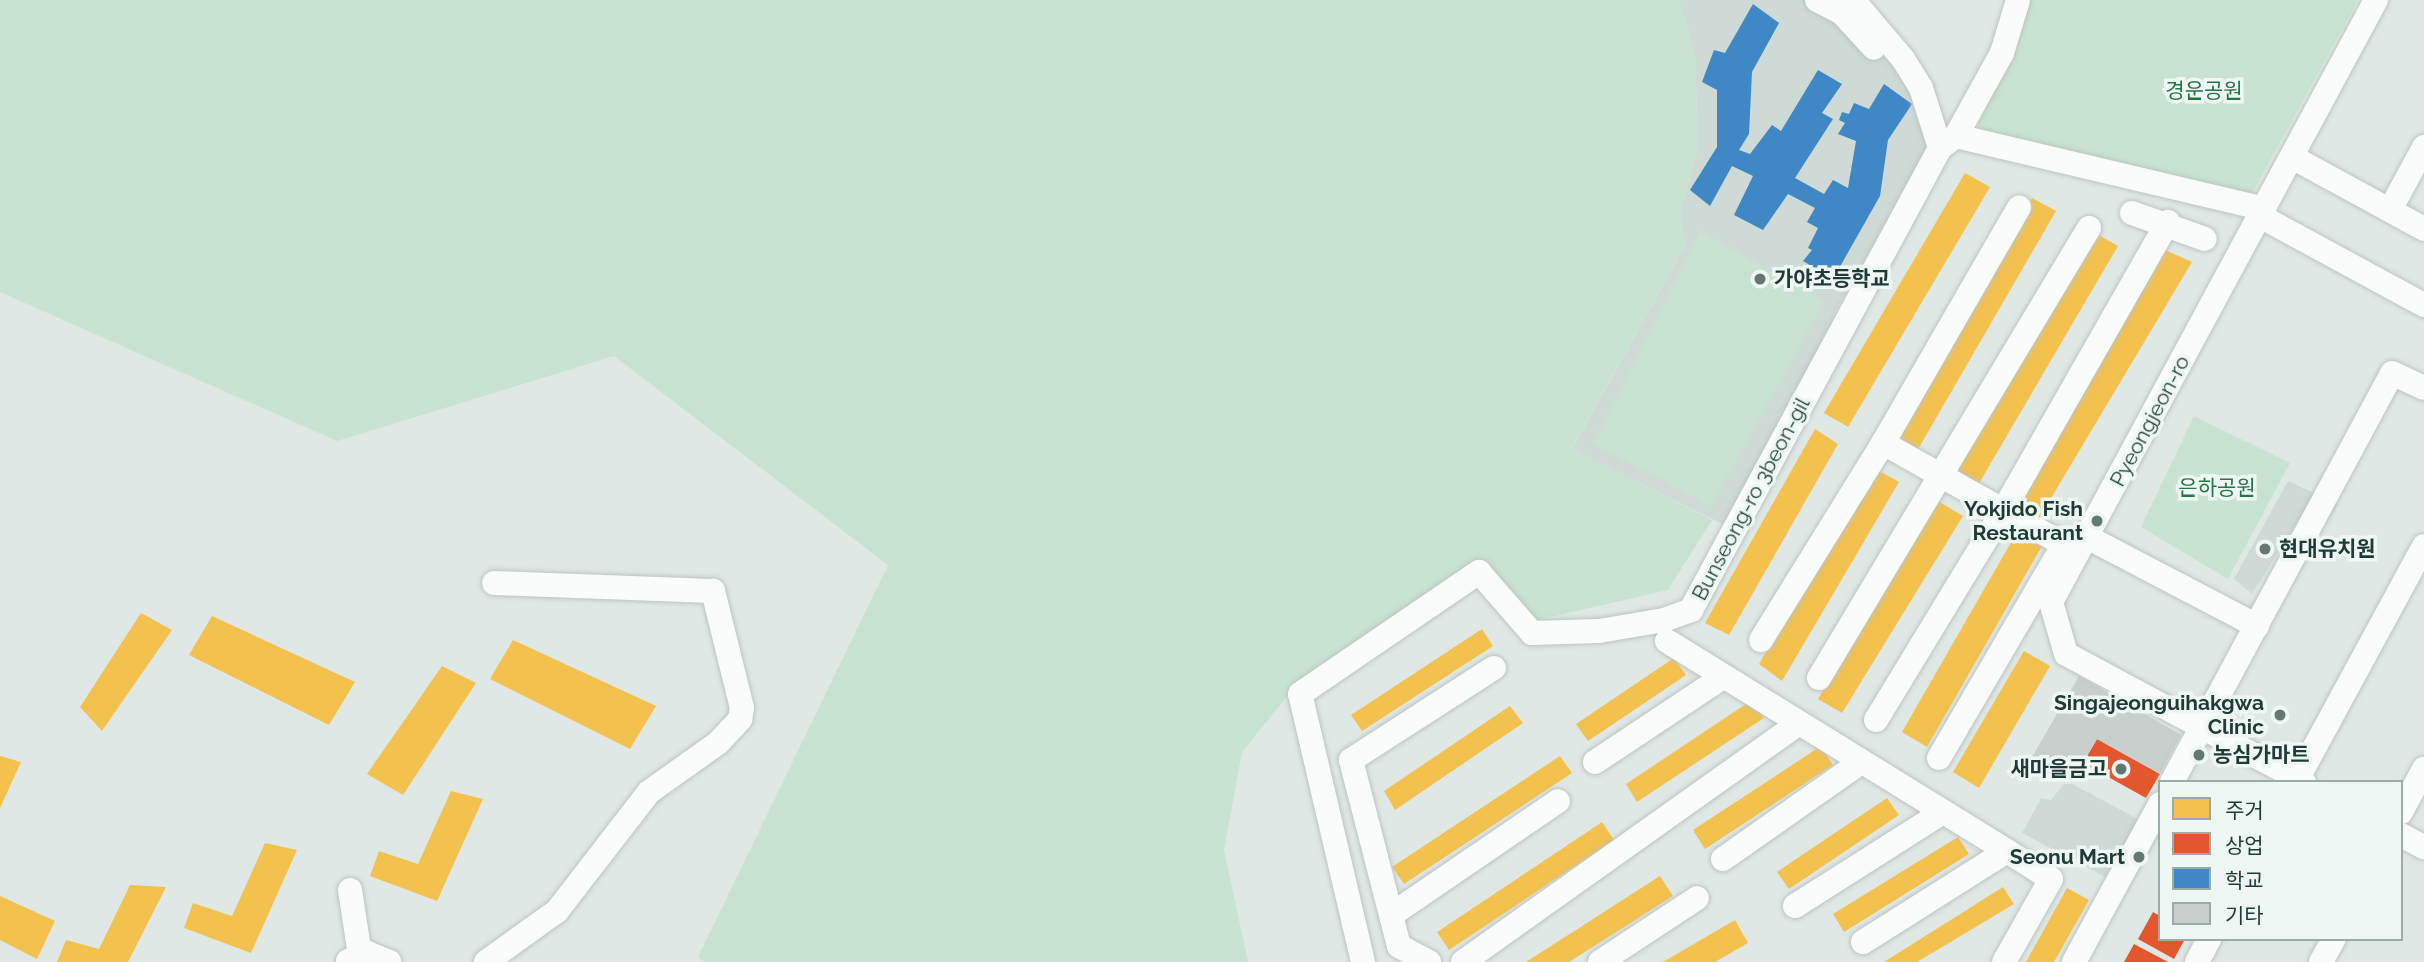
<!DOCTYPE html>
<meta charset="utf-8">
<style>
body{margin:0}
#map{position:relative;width:2424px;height:962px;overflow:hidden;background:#e0e8e5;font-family:Raleway,"Noto Sans KR",sans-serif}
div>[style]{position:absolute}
.built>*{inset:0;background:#cedad5}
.green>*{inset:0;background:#c8e3d1}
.homes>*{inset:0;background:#f2c14e}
.shops>*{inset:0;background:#e4572e}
.schools>*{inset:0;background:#3f88c5}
.building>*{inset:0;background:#c8cfcc}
.roads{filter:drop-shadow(0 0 2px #bdc5c2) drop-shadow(0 0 2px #bdc5c2)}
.minor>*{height:24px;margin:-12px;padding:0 12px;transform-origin:12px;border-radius:12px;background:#fafcfb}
.dots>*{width:19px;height:19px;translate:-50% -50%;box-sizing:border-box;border:4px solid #eef7f3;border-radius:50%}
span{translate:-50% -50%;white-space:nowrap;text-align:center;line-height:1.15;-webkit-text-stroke:7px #eef7f3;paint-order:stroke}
.park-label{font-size:21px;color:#247648}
.poi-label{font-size:21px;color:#1e3c35;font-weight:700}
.left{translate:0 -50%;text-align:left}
.right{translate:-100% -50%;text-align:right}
.street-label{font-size:21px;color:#1e3c35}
.legend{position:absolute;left:2158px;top:780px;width:245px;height:161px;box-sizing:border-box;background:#eef7f3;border:2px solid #9baca7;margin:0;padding:9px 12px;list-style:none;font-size:21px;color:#1e3c35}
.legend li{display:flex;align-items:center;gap:14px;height:35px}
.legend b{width:35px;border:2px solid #9baca7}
</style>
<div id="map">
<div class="built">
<div style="clip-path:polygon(1678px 0,1836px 0,1905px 74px,1934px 84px,1942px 125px,1835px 312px,1822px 354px,1724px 525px,1572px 449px,1685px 246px,1680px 211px,1698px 147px,1695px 53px)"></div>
<div style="clip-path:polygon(2288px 481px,2338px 504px,2329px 519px,2304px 511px,2252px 594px,2234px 579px)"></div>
<div style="clip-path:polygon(2064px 784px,2072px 784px,2138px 819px,2107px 878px,2022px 833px,2041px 798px,2051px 800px)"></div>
</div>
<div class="green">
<div style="clip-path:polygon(0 0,1678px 0,1695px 53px,1698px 147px,1680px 211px,1685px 246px,1572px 448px,1712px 520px,1668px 590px,1533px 621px,1480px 561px,1288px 695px,1242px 752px,1224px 850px,1248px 962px,704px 962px,698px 957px,888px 565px,614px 356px,337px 441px,0 292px)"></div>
<div style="clip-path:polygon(2022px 0,2358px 0,2251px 195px,1977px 129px)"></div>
<div style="clip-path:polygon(1700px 231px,1824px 301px,1711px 506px,1593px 444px)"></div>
<div style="clip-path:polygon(2194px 416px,2290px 463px,2228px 579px,2141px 527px)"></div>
</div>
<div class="homes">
<div style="clip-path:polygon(1965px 173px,1990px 187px,1848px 427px,1824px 413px)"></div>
<div style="clip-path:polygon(2032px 198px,2056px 211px,1917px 451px,1893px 435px)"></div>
<div style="clip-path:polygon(2095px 233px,2118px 246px,1978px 485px,1952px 471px)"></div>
<div style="clip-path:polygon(2165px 250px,2192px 262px,2038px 520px,2013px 506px)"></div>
<div style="clip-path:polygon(1815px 429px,1838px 444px,1729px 635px,1705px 623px)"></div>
<div style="clip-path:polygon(1874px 468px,1899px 482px,1782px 681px,1759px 664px)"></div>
<div style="clip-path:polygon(1938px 501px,1963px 516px,1842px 713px,1818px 699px)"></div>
<div style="clip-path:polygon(2017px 532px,2042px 546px,1927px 747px,1902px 732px)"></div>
<div style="clip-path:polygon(141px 613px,172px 630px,102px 731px,80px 707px)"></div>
<div style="clip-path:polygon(212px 616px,355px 682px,329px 725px,189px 655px)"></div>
<div style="clip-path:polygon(1482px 629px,1493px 646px,1362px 731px,1351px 715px)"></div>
<div style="clip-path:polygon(513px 640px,656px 706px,630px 749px,490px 679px)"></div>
<div style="clip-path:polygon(2024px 651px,2050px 666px,1979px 788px,1953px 772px)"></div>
<div style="clip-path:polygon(1674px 658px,1686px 675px,1588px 741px,1576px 724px)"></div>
<div style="clip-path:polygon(442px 666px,476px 683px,403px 795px,367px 774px)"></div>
<div style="clip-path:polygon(1752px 700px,1764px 718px,1637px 802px,1626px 784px)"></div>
<div style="clip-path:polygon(1510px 706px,1523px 723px,1395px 810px,1384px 791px)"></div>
<div style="clip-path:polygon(1821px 746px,1833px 765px,1705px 849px,1693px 830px)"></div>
<div style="clip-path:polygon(0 756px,21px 762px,0 808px)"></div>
<div style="clip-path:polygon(1560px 756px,1572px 773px,1404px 884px,1392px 867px)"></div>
<div style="clip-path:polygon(451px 791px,483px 799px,437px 901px,370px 876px,379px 851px,418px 864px)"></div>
<div style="clip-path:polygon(1887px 798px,1899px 815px,1789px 889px,1777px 872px)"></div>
<div style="clip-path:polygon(1602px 822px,1614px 840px,1449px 950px,1437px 932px)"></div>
<div style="clip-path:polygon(1958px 837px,1969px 854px,1844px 932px,1833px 914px)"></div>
<div style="clip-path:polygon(265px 843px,297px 850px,251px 953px,184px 928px,193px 903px,232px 916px)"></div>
<div style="clip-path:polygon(1660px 876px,1673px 896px,1569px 962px,1526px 962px)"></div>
<div style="clip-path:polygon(130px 885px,166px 887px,128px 962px,57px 962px,66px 940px,99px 949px)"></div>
<div style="clip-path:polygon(2003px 887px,2014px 904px,1917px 962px,1884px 962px)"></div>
<div style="clip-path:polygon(2067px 888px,2089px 900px,2054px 962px,2026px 962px)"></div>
<div style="clip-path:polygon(0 896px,55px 921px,37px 959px,0 940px)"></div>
<div style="clip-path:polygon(1735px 920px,1748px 943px,1715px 962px,1663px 962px)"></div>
</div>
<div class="shops">
<div style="clip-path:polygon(2097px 739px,2160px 774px,2146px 798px,2083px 763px)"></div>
<div style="clip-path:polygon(2153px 912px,2160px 916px,2160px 939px,2185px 939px,2174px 959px,2138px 939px)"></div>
<div style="clip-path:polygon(2134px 944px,2168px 962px,2124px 962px)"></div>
</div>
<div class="schools">
<div style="clip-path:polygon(1753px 4px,1779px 23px,1752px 72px,1749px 134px,1739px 150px,1750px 154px,1772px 125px,1781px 131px,1818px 70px,1842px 84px,1822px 113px,1833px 119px,1795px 178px,1824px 194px,1833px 180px,1848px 188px,1856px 141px,1838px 134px,1845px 123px,1839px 120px,1842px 112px,1849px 114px,1854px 103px,1869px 109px,1884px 84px,1912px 104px,1888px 140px,1880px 196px,1833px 279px,1803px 261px,1812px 250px,1808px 248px,1818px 228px,1807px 222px,1815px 208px,1788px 194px,1763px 230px,1734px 215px,1753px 176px,1732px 166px,1710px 206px,1690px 190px,1717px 147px,1717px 90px,1702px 82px,1714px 50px,1725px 53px)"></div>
</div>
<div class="building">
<div style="clip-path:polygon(2079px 676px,2181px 735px,2160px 774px,2097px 739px,2072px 781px,2032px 757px)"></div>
</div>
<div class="roads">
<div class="minor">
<div style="left:1817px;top:0;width:28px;rotate:27deg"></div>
<div style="left:1842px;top:13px;width:47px;rotate:47.6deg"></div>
<div style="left:1853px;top:0;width:77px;rotate:49.7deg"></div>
<div style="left:1903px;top:59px;width:34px;rotate:58deg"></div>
<div style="left:1921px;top:88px;width:63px;rotate:72.4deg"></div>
<div style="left:1956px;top:136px;width:95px;rotate:-61deg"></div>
<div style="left:2002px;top:53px;width:55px;rotate:-73.2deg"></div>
<div style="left:2292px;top:157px;width:150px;rotate:28.6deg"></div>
<div style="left:2390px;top:210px;width:72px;rotate:-61.6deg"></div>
<div style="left:2132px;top:213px;width:77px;rotate:19.6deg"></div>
<div style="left:2260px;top:216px;width:187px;rotate:28.5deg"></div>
<div style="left:1883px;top:443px;width:223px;rotate:29.3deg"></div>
<div style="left:2087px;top:537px;width:192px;rotate:27.6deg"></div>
<div style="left:1761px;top:640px;width:232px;rotate:-58.2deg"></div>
<div style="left:1883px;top:443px;width:272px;rotate:-60deg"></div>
<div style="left:1667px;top:641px;width:400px;rotate:31.7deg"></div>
<div style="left:1819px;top:678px;width:525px;rotate:-59.04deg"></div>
<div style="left:1876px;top:720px;width:245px;rotate:-58.7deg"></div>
<div style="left:2003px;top:511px;width:333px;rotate:-60.3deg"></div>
<div style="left:1939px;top:758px;width:236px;rotate:-59.7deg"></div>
<div style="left:1595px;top:762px;width:154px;rotate:-33.6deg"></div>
<div style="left:2298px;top:778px;width:264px;rotate:-61.5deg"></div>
<div style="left:2172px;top:782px;width:464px;rotate:-61.7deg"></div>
<div style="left:2392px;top:373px;width:35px;rotate:25deg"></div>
<div style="left:2304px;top:782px;width:270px;rotate:-151.7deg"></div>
<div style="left:2066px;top:654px;width:54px;rotate:-106.1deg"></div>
<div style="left:2051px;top:602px;width:684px;rotate:-61.64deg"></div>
<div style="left:2401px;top:812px;width:49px;rotate:-61.9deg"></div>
<div style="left:2401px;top:835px;width:26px;rotate:28deg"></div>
<div style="left:1723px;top:859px;width:169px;rotate:-35.1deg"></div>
<div style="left:350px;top:890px;width:66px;rotate:81.3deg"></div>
<div style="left:1795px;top:906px;width:175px;rotate:-32.4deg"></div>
<div style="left:1391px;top:915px;width:202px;rotate:-34.3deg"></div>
<div style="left:1863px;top:942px;width:170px;rotate:-32.3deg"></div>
<div style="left:2007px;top:851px;width:52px;rotate:32.5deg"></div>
<div style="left:2051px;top:879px;width:95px;rotate:119.5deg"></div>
<div style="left:348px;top:961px;width:21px;rotate:-23deg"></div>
<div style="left:367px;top:953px;width:24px;rotate:22deg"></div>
<div style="left:486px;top:962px;width:87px;rotate:-35.7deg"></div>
<div style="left:557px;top:911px;width:150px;rotate:-52.3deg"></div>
<div style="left:649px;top:792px;width:85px;rotate:-35.4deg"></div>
<div style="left:718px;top:743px;width:33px;rotate:-47deg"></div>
<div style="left:740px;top:719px;width:11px;rotate:-80deg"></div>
<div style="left:742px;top:708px;width:121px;rotate:-103.9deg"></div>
<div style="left:713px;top:591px;width:219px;rotate:-177.9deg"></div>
<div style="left:1363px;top:962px;width:275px;rotate:-103.2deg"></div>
<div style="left:1300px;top:694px;width:217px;rotate:-34.3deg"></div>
<div style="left:1479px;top:572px;width:81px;rotate:49deg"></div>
<div style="left:1532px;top:633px;width:67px;rotate:-1.7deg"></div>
<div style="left:1599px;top:631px;width:66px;rotate:-9.6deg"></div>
<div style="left:1664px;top:620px;width:29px;rotate:-20deg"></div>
<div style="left:1691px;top:610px;width:525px;rotate:-61.68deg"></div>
<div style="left:1940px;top:148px;width:20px;rotate:-37deg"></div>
<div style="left:1956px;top:136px;width:317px;rotate:13.3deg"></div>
<div style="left:1429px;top:962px;width:34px;rotate:-152deg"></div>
<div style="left:1399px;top:946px;width:192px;rotate:-104.5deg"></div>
<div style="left:1351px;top:760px;width:170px;rotate:-32.8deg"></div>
<div style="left:1463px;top:962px;width:412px;rotate:-35.4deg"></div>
<div style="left:1600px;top:962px;width:116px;rotate:-33.4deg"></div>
<div style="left:2074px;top:962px;width:180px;rotate:-61.4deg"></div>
<div style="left:2197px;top:962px;width:26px;rotate:-62deg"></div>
<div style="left:2321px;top:962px;width:26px;rotate:-61deg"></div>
</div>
</div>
<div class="dots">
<div style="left:1760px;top:279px;background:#627873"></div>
<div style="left:2097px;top:521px;background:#627873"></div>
<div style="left:2265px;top:549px;background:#627873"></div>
<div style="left:2280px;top:715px;background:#627873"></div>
<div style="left:2199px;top:755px;background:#627873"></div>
<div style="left:2121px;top:769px;background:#627873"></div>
<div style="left:2139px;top:857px;background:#627873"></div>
</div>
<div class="park-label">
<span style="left:2204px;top:91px">경운공원</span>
<span style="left:2217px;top:488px">은하공원</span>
</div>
<div class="poi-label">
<span class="left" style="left:1774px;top:279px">가야초등학교</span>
<span class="right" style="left:2083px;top:521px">Yokjido Fish<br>Restaurant</span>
<span class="left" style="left:2279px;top:549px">현대유치원</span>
<span class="right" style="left:2264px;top:715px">Singajeonguihakgwa<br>Clinic</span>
<span class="left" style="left:2213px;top:755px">농심가마트</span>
<span class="right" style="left:2107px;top:769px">새마을금고</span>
<span class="right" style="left:2125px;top:857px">Seonu Mart</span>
</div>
<div class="street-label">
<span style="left:2150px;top:421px;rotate:-62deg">Pyeongjeon-ro</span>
<span style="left:1751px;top:499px;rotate:-62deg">Bunseong-ro 3beon-gil</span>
</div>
<ul class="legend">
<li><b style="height:19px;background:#f2c14e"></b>주거</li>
<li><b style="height:19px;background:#e4572e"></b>상업</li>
<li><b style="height:19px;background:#3f88c5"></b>학교</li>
<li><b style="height:19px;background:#c8cfcc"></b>기타</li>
</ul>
</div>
